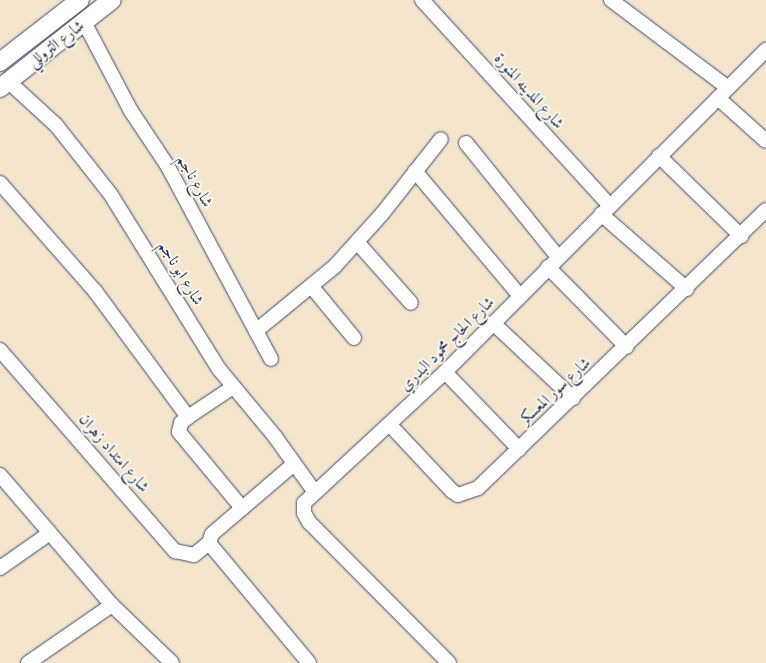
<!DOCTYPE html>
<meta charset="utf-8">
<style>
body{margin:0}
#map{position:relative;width:766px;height:663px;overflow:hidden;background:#f5e5cd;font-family:"Libre Bodoni",Amiri,serif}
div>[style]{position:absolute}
.roads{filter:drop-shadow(0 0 1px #3c4a6f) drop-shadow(0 0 1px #3c4a6f)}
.minor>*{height:14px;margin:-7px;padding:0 7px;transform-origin:7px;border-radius:7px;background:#fff}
.tertiary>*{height:18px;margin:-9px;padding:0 9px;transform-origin:9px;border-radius:9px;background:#fff}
span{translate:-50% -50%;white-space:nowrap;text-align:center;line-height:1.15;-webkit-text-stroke:4px #fbf7ec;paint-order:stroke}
.street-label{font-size:16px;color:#1b2f5e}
</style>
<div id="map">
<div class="roads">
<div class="minor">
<div style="left:422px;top:0;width:279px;rotate:47.6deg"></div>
<div style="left:611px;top:0;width:146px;rotate:36.9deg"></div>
<div style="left:84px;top:22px;width:101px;rotate:62.2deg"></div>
<div style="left:131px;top:111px;width:65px;rotate:56.3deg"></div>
<div style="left:167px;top:165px;width:220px;rotate:61.8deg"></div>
<div style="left:9px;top:82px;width:64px;rotate:42.5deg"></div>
<div style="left:56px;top:125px;width:89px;rotate:51.8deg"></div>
<div style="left:111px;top:195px;width:205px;rotate:58.2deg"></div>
<div style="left:219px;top:369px;width:89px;rotate:50.4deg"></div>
<div style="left:276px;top:438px;width:65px;rotate:54.4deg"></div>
<div style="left:718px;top:98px;width:64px;rotate:41.9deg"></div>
<div style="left:466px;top:143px;width:146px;rotate:51.1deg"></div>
<div style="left:659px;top:156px;width:115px;rotate:44.3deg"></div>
<div style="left:415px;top:171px;width:163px;rotate:50deg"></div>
<div style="left:0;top:183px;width:144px;rotate:48.7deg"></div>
<div style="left:95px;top:291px;width:157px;rotate:53.6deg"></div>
<div style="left:601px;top:214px;width:114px;rotate:41.1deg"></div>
<div style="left:357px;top:242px;width:81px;rotate:48.5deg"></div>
<div style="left:548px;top:267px;width:112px;rotate:45.4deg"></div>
<div style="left:312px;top:287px;width:66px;rotate:50.5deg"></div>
<div style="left:493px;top:323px;width:110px;rotate:43.2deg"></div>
<div style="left:256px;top:331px;width:102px;rotate:-39.4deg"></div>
<div style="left:335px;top:266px;width:70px;rotate:-47.9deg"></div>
<div style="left:382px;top:214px;width:95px;rotate:-51.8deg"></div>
<div style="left:0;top:350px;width:267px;rotate:49deg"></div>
<div style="left:175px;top:551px;width:19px;rotate:12deg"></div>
<div style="left:194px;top:555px;width:19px;rotate:-39deg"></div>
<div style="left:445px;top:372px;width:107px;rotate:46.1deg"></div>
<div style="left:233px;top:387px;width:54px;rotate:146.3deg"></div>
<div style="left:188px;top:417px;width:9px;rotate:139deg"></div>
<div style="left:181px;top:423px;width:9px;rotate:103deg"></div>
<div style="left:179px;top:432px;width:99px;rotate:50.3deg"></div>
<div style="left:390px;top:425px;width:91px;rotate:46.8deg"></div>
<div style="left:452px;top:491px;width:7px;rotate:34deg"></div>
<div style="left:458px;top:495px;width:21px;rotate:-19deg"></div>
<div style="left:478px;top:488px;width:400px;rotate:-44deg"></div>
<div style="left:0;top:475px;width:172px;rotate:49.3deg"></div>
<div style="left:112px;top:605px;width:83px;rotate:44deg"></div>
<div style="left:209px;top:543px;width:156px;rotate:50.2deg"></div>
<div style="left:209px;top:543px;width:9px;rotate:-72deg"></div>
<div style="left:212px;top:534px;width:108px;rotate:-40.5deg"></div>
<div style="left:0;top:568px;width:61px;rotate:-35deg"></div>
<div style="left:28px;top:663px;width:102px;rotate:-34.6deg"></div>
<div style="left:449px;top:663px;width:199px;rotate:-134.8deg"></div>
<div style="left:309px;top:522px;width:10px;rotate:-119deg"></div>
<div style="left:304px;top:513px;width:10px;rotate:-90deg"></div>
<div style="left:304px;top:503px;width:192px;rotate:-42.9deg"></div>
<div style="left:445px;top:372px;width:455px;rotate:-45.1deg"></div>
</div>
<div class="tertiary">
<div style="left:0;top:62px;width:101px;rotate:-37.8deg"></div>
<div style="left:0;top:88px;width:142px;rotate:-38.2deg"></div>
</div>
</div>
<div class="street-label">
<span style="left:56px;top:44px;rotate:-38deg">شارع التروللي</span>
<span style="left:529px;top:91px;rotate:48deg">شارع المدينه المنورة</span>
<span style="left:195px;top:181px;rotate:61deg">شارع ناجم</span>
<span style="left:181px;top:273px;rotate:59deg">شارع ابو ناجم</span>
<span style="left:447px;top:344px;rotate:-45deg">شارع الحاج محمود البدري</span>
<span style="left:555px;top:391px;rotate:-43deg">شارع سور المعسكر</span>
<span style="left:114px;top:453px;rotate:49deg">شارع امتداد زهران</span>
</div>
</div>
